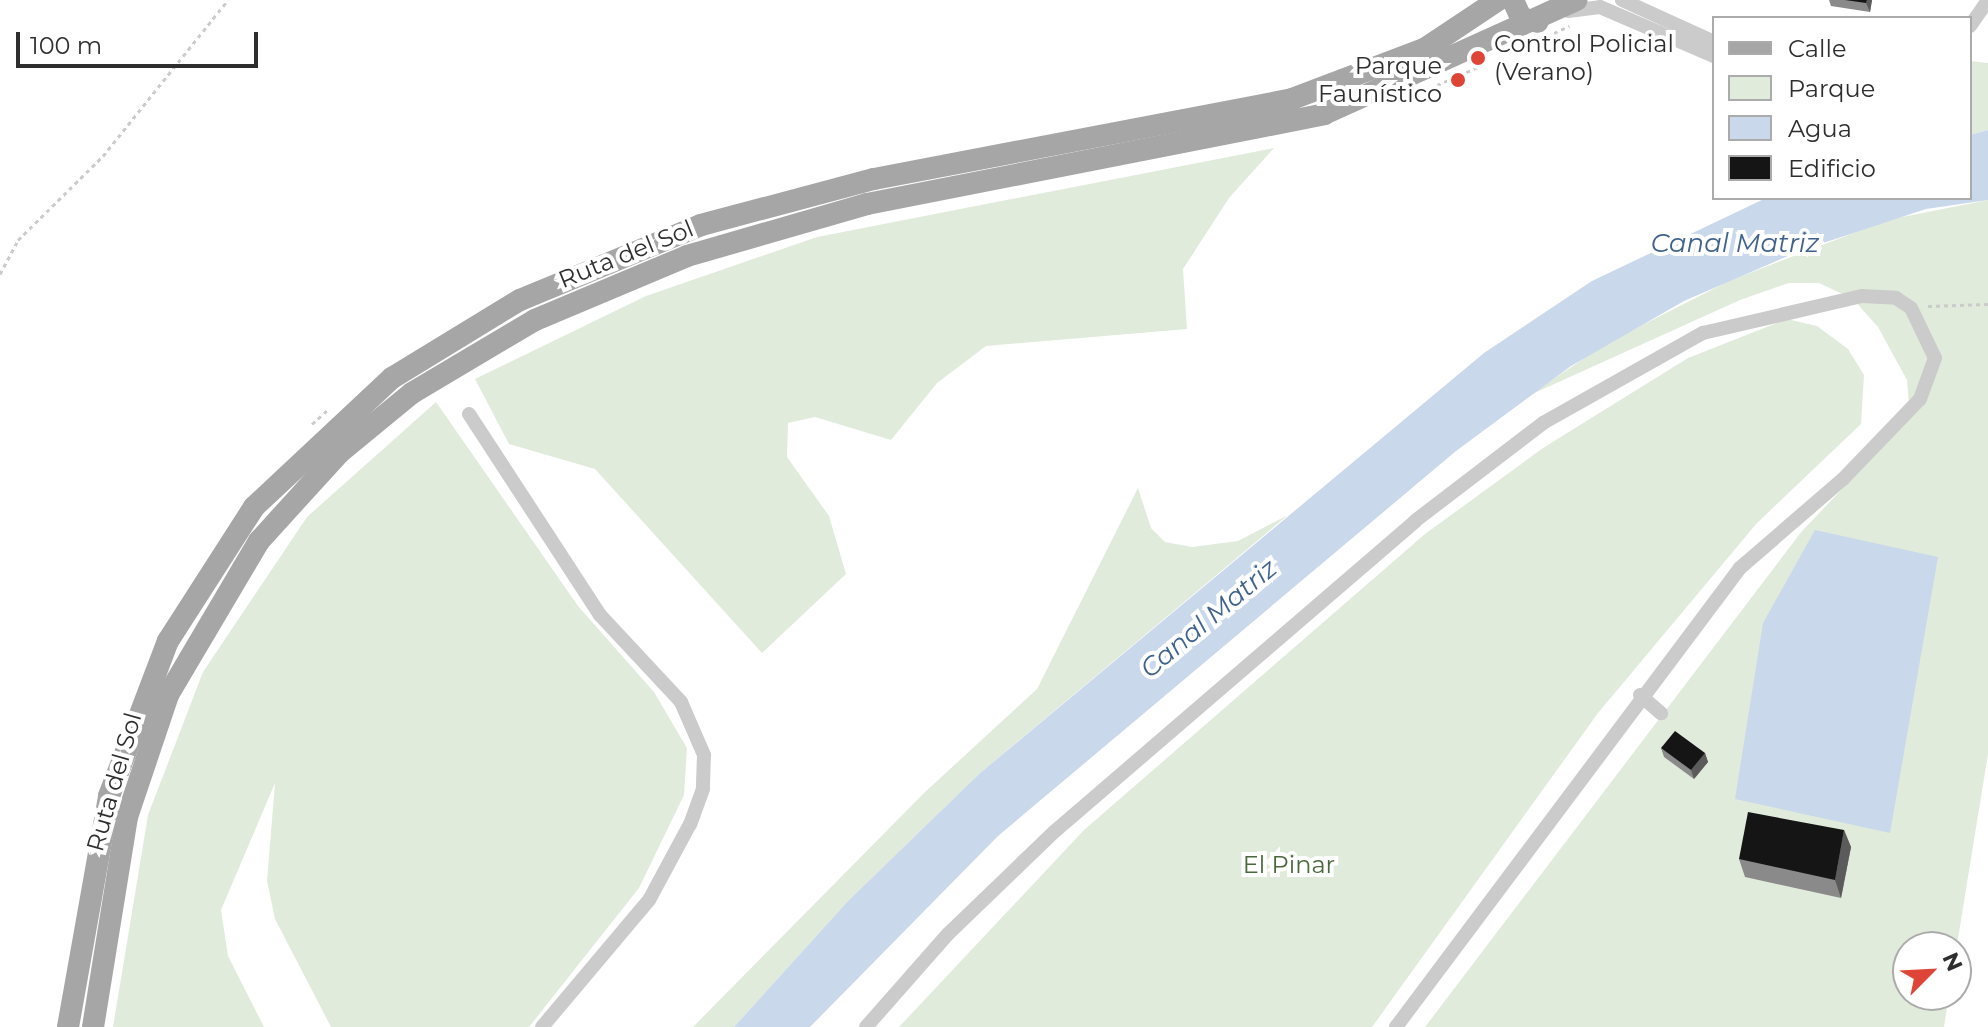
<!DOCTYPE html>
<meta charset="utf-8">
<style>
body{margin:0}
#map{position:relative;width:1988px;height:1027px;overflow:hidden;background:#fff;font-family:Montserrat,sans-serif}
div>[style]{position:absolute}
.green>*{inset:0;background:#e1ebdc}
.water>*{inset:0;background:#c9d8ea}
.path>*{height:3px;margin-top:-1.5px;transform-origin:0;background:repeating-linear-gradient(90deg,#cbcbcb 0 4px,transparent 0 8px)}
.street>*{height:14px;margin:-7px;padding:0 7px;transform-origin:7px;border-radius:7px;background:#cbcbcb}
.primary>*{height:22px;margin:-11px;padding:0 11px;transform-origin:11px;border-radius:11px;background:#a6a6a6}
.wall>*{inset:0;background:#8a8a8a}
.shaded-wall>*{inset:0;background:#5b5b5b}
.building>*{inset:0;background:#151515}
.dots>*{width:22px;height:22px;translate:-50% -50%;box-sizing:border-box;border:4px solid #fff;border-radius:50%}
span{translate:-50% -50%;white-space:nowrap;text-align:center;line-height:1.15;-webkit-text-stroke:8px #fff;paint-order:stroke}
.poi-label{font-size:24px;color:#2e2e2e}
.left{translate:0 -50%;text-align:left}
.right{translate:-100% -50%;text-align:right}
.street-label{font-size:24px;color:#2e2e2e}
.park-label{font-size:24px;color:#4a683d}
.water-label{font-size:26px;color:#3f628c;font-style:italic}
.legend{position:absolute;left:1712px;top:16px;width:260px;height:184px;box-sizing:border-box;background:#fff;border:2px solid #ababab;margin:0;padding:10px 14px;list-style:none;font-size:24px;color:#2e2e2e}
.legend li{display:flex;align-items:center;gap:16px;height:40px}
.legend b{width:40px;border:2px solid #ababab}
.north{position:absolute;left:1892px;top:931px;width:80px;height:80px;box-sizing:border-box;background:#fff;border:2px solid #ababab;border-radius:50%;rotate:66deg;font-size:22px;font-weight:700;line-height:32px;text-align:center;color:#2e2e2e}
.north::after{content:'';display:block;margin:auto;width:28px;height:36px;background:#de4537;clip-path:polygon(50% 0,100% 100%,50% 72%,0 100%)}
.scale{position:absolute;left:16px;top:32px;width:242px;height:36px;box-sizing:border-box;border:4px solid #2e2e2e;border-top:0;padding-left:10px;font-size:24px;line-height:28px;white-space:nowrap;color:#2e2e2e;-webkit-text-stroke:6px #fff;paint-order:stroke}
</style>
<div id="map">
<div class="green">
<div style="clip-path:polygon(1970px 61px,1988px 63px,1988px 130px,1970px 135px)"></div>
<div style="clip-path:polygon(1274px 148px,1229px 198px,1183px 269px,1187px 329px,986px 346px,937px 383px,891px 440px,815px 417px,788px 423px,787px 457px,829px 516px,846px 574px,762px 653px,595px 469px,509px 444px,475px 379px,646px 296px,817px 237px)"></div>
<div style="clip-path:polygon(1988px 200px,1988px 754px,1956px 951px,1908px 947px,1908px 995px,1949px 995px,1944px 1027px,1425px 1027px,1802px 531px,1910px 418px,1907px 380px,1878px 327px,1853px 299px,1819px 283px,1789px 283px,1740px 300px,1530px 395px,1605px 344px,1729px 281px,1887px 220px)"></div>
<div style="clip-path:polygon(1787px 319px,1817px 326px,1848px 349px,1864px 375px,1861px 424px,1757px 523px,1598px 713px,1372px 1027px,899px 1027px,1084px 830px,1425px 534px,1543px 448px,1688px 358px)"></div>
<div style="clip-path:polygon(436px 402px,578px 606px,654px 692px,687px 748px,684px 795px,639px 888px,529px 1027px,331px 1027px,275px 919px,267px 881px,275px 783px,221px 910px,228px 956px,264px 1027px,113px 1027px,148px 815px,203px 672px,307px 517px)"></div>
<div style="clip-path:polygon(1138px 488px,1151px 528px,1165px 542px,1192px 547px,1238px 541px,1288px 515px,979px 774px,848px 901px,734px 1027px,693px 1027px,924px 793px,1037px 689px)"></div>
</div>
<div class="water">
<div style="clip-path:polygon(1988px 130px,1988px 200px,1926px 209px,1802px 250px,1684px 301px,1571px 366px,1456px 451px,998px 836px,810px 1027px,734px 1027px,848px 901px,979px 774px,1484px 353px,1592px 281px,1766px 198px,1970px 198px,1970px 135px)"></div>
<div style="clip-path:polygon(1815px 530px,1938px 557px,1890px 833px,1735px 799px,1763px 623px)"></div>
</div>
<div class="path">
<div style="left:1554px;top:33px;width:17px;rotate:-25deg"></div>
<div style="left:1437px;top:85px;width:52px;rotate:-23.6deg"></div>
<div style="left:0;top:274px;width:38px;rotate:-62deg"></div>
<div style="left:18px;top:240px;width:120px;rotate:-44.7deg"></div>
<div style="left:103px;top:156px;width:200px;rotate:-51.3deg"></div>
<div style="left:1928px;top:306px;width:60px;rotate:-1.9deg"></div>
<div style="left:312px;top:424px;width:24px;rotate:-42deg"></div>
</div>
<div class="street">
<div style="left:1622px;top:0;width:101px;rotate:24.5deg"></div>
<div style="left:1568px;top:11px;width:32px;rotate:-7deg"></div>
<div style="left:1600px;top:7px;width:124px;rotate:23.3deg"></div>
<div style="left:1970px;top:26px;width:32px;rotate:-55deg"></div>
<div style="left:469px;top:414px;width:240px;rotate:56.9deg"></div>
<div style="left:600px;top:615px;width:119px;rotate:47deg"></div>
<div style="left:681px;top:702px;width:58px;rotate:66.5deg"></div>
<div style="left:704px;top:755px;width:34px;rotate:92deg"></div>
<div style="left:703px;top:789px;width:37px;rotate:110deg"></div>
<div style="left:690px;top:824px;width:86px;rotate:118.3deg"></div>
<div style="left:649px;top:900px;width:166px;rotate:130.1deg"></div>
<div style="left:1640px;top:695px;width:28px;rotate:41deg"></div>
<div style="left:866px;top:1027px;width:124px;rotate:-48.6deg"></div>
<div style="left:948px;top:934px;width:147px;rotate:-43.9deg"></div>
<div style="left:1054px;top:832px;width:476px;rotate:-40.7deg"></div>
<div style="left:1415px;top:521px;width:161px;rotate:-37.4deg"></div>
<div style="left:1543px;top:423px;width:184px;rotate:-29.4deg"></div>
<div style="left:1703px;top:333px;width:163px;rotate:-13.1deg"></div>
<div style="left:1862px;top:296px;width:34px;rotate:3deg"></div>
<div style="left:1896px;top:298px;width:18px;rotate:34deg"></div>
<div style="left:1911px;top:308px;width:55px;rotate:64.4deg"></div>
<div style="left:1935px;top:358px;width:44px;rotate:110.1deg"></div>
<div style="left:1920px;top:399px;width:111px;rotate:133.9deg"></div>
<div style="left:1843px;top:479px;width:136px;rotate:139.2deg"></div>
<div style="left:1740px;top:568px;width:574px;rotate:126.85deg"></div>
</div>
<div class="primary">
<div style="left:1513px;top:0;width:20px;rotate:66deg"></div>
<div style="left:1521px;top:18px;width:17px;rotate:13deg"></div>
<div style="left:68px;top:1027px;width:235px;rotate:-79.9deg"></div>
<div style="left:109px;top:796px;width:166px;rotate:-69.2deg"></div>
<div style="left:168px;top:641px;width:159px;rotate:-57.3deg"></div>
<div style="left:254px;top:507px;width:189px;rotate:-43.1deg"></div>
<div style="left:392px;top:378px;width:150px;rotate:-31.4deg"></div>
<div style="left:520px;top:300px;width:196px;rotate:-22.5deg"></div>
<div style="left:701px;top:225px;width:179px;rotate:-14.9deg"></div>
<div style="left:874px;top:179px;width:426px;rotate:-10.8deg"></div>
<div style="left:1292px;top:99px;width:143px;rotate:-20.8deg"></div>
<div style="left:1426px;top:48px;width:87px;rotate:-33.7deg"></div>
<div style="left:93px;top:1027px;width:213px;rotate:-80.8deg"></div>
<div style="left:127px;top:817px;width:129px;rotate:-71.4deg"></div>
<div style="left:168px;top:695px;width:179px;rotate:-59.4deg"></div>
<div style="left:259px;top:541px;width:119px;rotate:-47.7deg"></div>
<div style="left:339px;top:453px;width:94px;rotate:-39.4deg"></div>
<div style="left:412px;top:393px;width:143px;rotate:-30.7deg"></div>
<div style="left:535px;top:320px;width:165px;rotate:-22.8deg"></div>
<div style="left:687px;top:256px;width:187px;rotate:-16.1deg"></div>
<div style="left:867px;top:204px;width:466px;rotate:-11.1deg"></div>
<div style="left:1324px;top:114px;width:277px;rotate:-24.3deg"></div>
</div>
<div class="wall">
<div style="clip-path:polygon(1829px 0,1872px 0,1870px 12px,1831px 6px)"></div>
<div style="clip-path:polygon(1661px 748px,1705px 753px,1708px 762px,1694px 779px,1664px 757px)"></div>
<div style="clip-path:polygon(1844px 830px,1851px 847px,1841px 898px,1745px 877px,1739px 859px)"></div>
</div>
<div class="shaded-wall">
<div style="clip-path:polygon(1867px 0,1872px 0,1870px 12px,1866px 3px)"></div>
<div style="clip-path:polygon(1705px 753px,1708px 762px,1694px 779px,1691px 770px)"></div>
<div style="clip-path:polygon(1844px 830px,1851px 847px,1841px 898px,1835px 880px)"></div>
</div>
<div class="building">
<div style="clip-path:polygon(1845px 0,1867px 0,1866px 3px)"></div>
<div style="clip-path:polygon(1675px 731px,1705px 753px,1691px 770px,1661px 748px)"></div>
<div style="clip-path:polygon(1748px 812px,1844px 830px,1835px 880px,1739px 859px)"></div>
</div>
<div class="dots">
<div style="left:1478px;top:58px;background:#de4537"></div>
<div style="left:1458px;top:80px;background:#de4537"></div>
</div>
<div class="poi-label">
<span class="left" style="left:1494px;top:58px">Control Policial<br>(Verano)</span>
<span class="right" style="left:1442px;top:80px">Parque<br>Faunístico</span>
</div>
<div class="street-label">
<span style="left:626px;top:254px;rotate:-22deg">Ruta del Sol</span>
<span style="left:114px;top:782px;rotate:-74deg">Ruta del Sol</span>
</div>
<div class="park-label">
<span style="left:1289px;top:865px">El Pinar</span>
</div>
<div class="water-label">
<span style="left:1735px;top:244px">Canal Matriz</span>
<span style="left:1209px;top:619px;rotate:-40deg">Canal Matriz</span>
</div>
<ul class="legend">
<li><b style="height:10px;background:#a6a6a6"></b>Calle</li>
<li><b style="height:22px;background:#e1ebdc"></b>Parque</li>
<li><b style="height:22px;background:#c9d8ea"></b>Agua</li>
<li><b style="height:22px;background:#151515"></b>Edificio</li>
</ul>
<div class="north">N</div>
<div class="scale">100 m</div>
</div>
